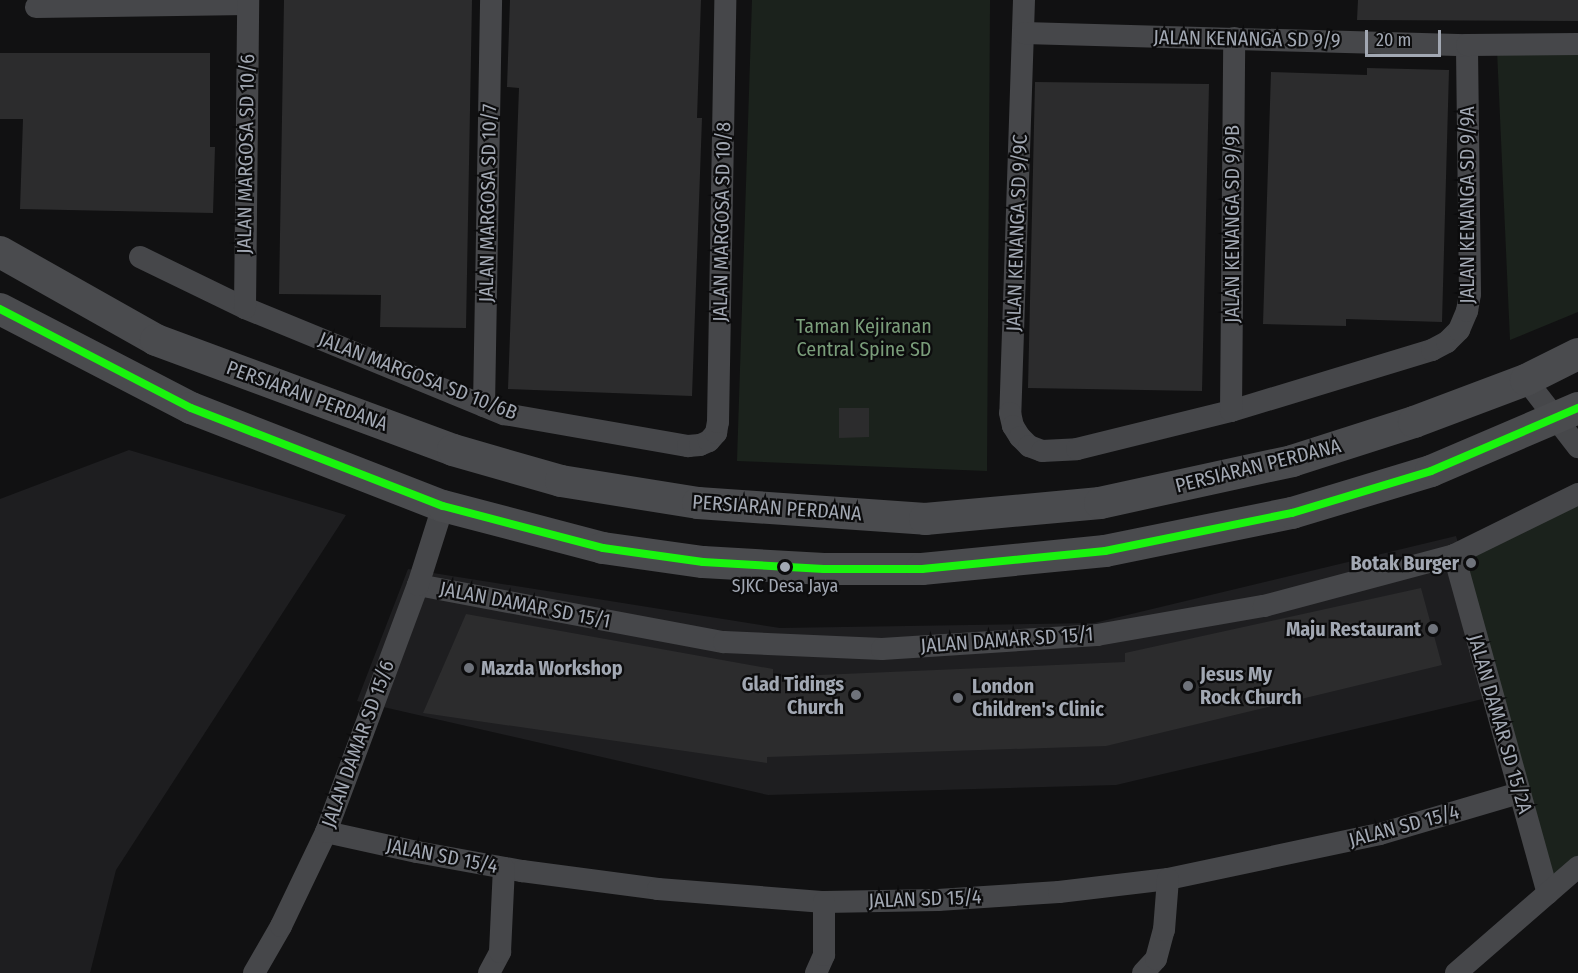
<!DOCTYPE html>
<style>
body{margin:0}
#map{position:relative;width:1578px;height:973px;overflow:hidden;background:#111112;font-family:"Fira Sans Condensed",sans-serif}
div>[style]{position:absolute}
.built>*{inset:0;background:#1e1e20}
.green>*{inset:0;background:#1b221c}
.building>*{inset:0;background:#2c2c2d}
.street>*{height:22px;margin:-11px;padding:0 11px;transform-origin:11px;border-radius:11px;background:#46474a}
.secondary>*{height:32px;margin:-16px;padding:0 16px;transform-origin:16px;border-radius:16px;background:#4a4b4e}
.bus-1>*{height:8px;margin:-4px;padding:0 4px;transform-origin:4px;border-radius:4px;background:#19f40e}
.dots>*{width:16px;height:16px;translate:-50% -50%;box-sizing:border-box;border:3px solid #0c0c0d;border-radius:50%}
span{translate:-50% -50%;white-space:nowrap;text-align:center;line-height:1.15;-webkit-text-stroke:4.5px #0c0c0d;paint-order:stroke}
.bus-label{font-size:18px;color:#a2a8b3}
.street-label{font-size:20px;color:#a2a8b3}
.park-label{font-size:20px;color:#7a9d7a}
.poi-label{font-size:20px;color:#a2a8b3;font-weight:700}
.right{translate:-100% -50%;text-align:right}
.left{translate:0 -50%;text-align:left}
.scale{position:absolute;left:1365px;top:30px;width:76px;height:27px;box-sizing:border-box;border:3px solid #a2a8b3;border-top:0;padding-left:8px;font-size:18px;line-height:21px;white-space:nowrap;color:#a2a8b3;-webkit-text-stroke:4px #0c0c0d;paint-order:stroke}
</style>
<div id="map">
<div class="built">
<div style="clip-path:polygon(129px 450px,346px 515px,116px 870px,90px 973px,0 973px,0 499px)"></div>
<div style="clip-path:polygon(1456px 536px,1504px 694px,1116px 785px,768px 795px,357px 701px,408px 569px,780px 628px,1094px 623px)"></div>
</div>
<div class="green">
<div style="clip-path:polygon(752px 0,990px 0,987px 471px,737px 461px)"></div>
<div style="clip-path:polygon(1497px 50px,1578px 51px,1578px 312px,1510px 340px)"></div>
<div style="clip-path:polygon(1578px 502px,1578px 856px,1553px 878px,1464px 561px)"></div>
</div>
<div class="building">
<div style="clip-path:polygon(284px 0,472px 0,466px 328px,380px 327px,381px 295px,279px 294px)"></div>
<div style="clip-path:polygon(510px 0,701px 0,697px 118px,702px 118px,692px 396px,508px 389px,519px 88px,507px 87px)"></div>
<div style="clip-path:polygon(1358px 0,1578px 0,1578px 21px,1357px 20px)"></div>
<div style="clip-path:polygon(0 53px,210px 53px,210px 147px,215px 147px,213px 213px,20px 209px,23px 119px,0 119px)"></div>
<div style="clip-path:polygon(1367px 68px,1449px 70px,1442px 322px,1346px 319px,1346px 326px,1263px 324px,1271px 72px,1367px 75px)"></div>
<div style="clip-path:polygon(1035px 82px,1209px 84px,1202px 391px,1028px 388px)"></div>
<div style="clip-path:polygon(839px 408px,869px 408px,869px 437px,839px 438px)"></div>
<div style="clip-path:polygon(1421px 588px,1442px 665px,1106px 746px,767px 757px,767px 763px,423px 713px,466px 614px,773px 669px,773px 677px,1125px 662px,1125px 653px)"></div>
</div>
<div class="street">
<div style="left:1024px;top:0;width:413px;rotate:91.9deg"></div>
<div style="left:1010px;top:413px;width:13px;rotate:77deg"></div>
<div style="left:1013px;top:426px;width:13px;rotate:58deg"></div>
<div style="left:1020px;top:437px;width:13px;rotate:45deg"></div>
<div style="left:1029px;top:446px;width:14px;rotate:21deg"></div>
<div style="left:1042px;top:451px;width:35px;rotate:-3deg"></div>
<div style="left:1077px;top:449px;width:159px;rotate:-13.9deg"></div>
<div style="left:1231px;top:411px;width:210px;rotate:-16.9deg"></div>
<div style="left:1432px;top:350px;width:17px;rotate:-28deg"></div>
<div style="left:1447px;top:342px;width:17px;rotate:-45deg"></div>
<div style="left:1459px;top:330px;width:21px;rotate:-67deg"></div>
<div style="left:1467px;top:311px;width:17px;rotate:-80deg"></div>
<div style="left:1470px;top:294px;width:249px;rotate:-90.7deg"></div>
<div style="left:36px;top:7px;width:212px;rotate:-0.8deg"></div>
<div style="left:1024px;top:33px;width:443px;rotate:1.6deg"></div>
<div style="left:1467px;top:45px;width:111px;rotate:-0.5deg"></div>
<div style="left:140px;top:257px;width:117px;rotate:25.9deg"></div>
<div style="left:245px;top:308px;width:280px;rotate:22.3deg"></div>
<div style="left:504px;top:414px;width:187px;rotate:9.9deg"></div>
<div style="left:688px;top:446px;width:12px;rotate:-5deg"></div>
<div style="left:700px;top:445px;width:10px;rotate:-24deg"></div>
<div style="left:709px;top:441px;width:11px;rotate:-49deg"></div>
<div style="left:716px;top:433px;width:11px;rotate:-80deg"></div>
<div style="left:718px;top:422px;width:422px;rotate:-89deg"></div>
<div style="left:245px;top:308px;width:308px;rotate:-89.4deg"></div>
<div style="left:1526px;top:380px;width:85px;rotate:52.2deg"></div>
<div style="left:484px;top:406px;width:406px;rotate:-89deg"></div>
<div style="left:1231px;top:411px;width:373px;rotate:-89.5deg"></div>
<div style="left:1454px;top:555px;width:351px;rotate:74.5deg"></div>
<div style="left:418px;top:585px;width:311px;rotate:10.6deg"></div>
<div style="left:724px;top:642px;width:158px;rotate:2.5deg"></div>
<div style="left:882px;top:649px;width:215px;rotate:-3.7deg"></div>
<div style="left:1097px;top:635px;width:169px;rotate:-9.9deg"></div>
<div style="left:1264px;top:606px;width:197px;rotate:-15deg"></div>
<div style="left:1454px;top:555px;width:138px;rotate:-26.2deg"></div>
<div style="left:326px;top:832px;width:93px;rotate:12.4deg"></div>
<div style="left:417px;top:852px;width:107px;rotate:10.3deg"></div>
<div style="left:522px;top:871px;width:137px;rotate:7.5deg"></div>
<div style="left:658px;top:889px;width:167px;rotate:4.5deg"></div>
<div style="left:824px;top:902px;width:114px;rotate:-1deg"></div>
<div style="left:938px;top:900px;width:121px;rotate:-3.8deg"></div>
<div style="left:1059px;top:892px;width:110px;rotate:-6.8deg"></div>
<div style="left:1168px;top:879px;width:217px;rotate:-12deg"></div>
<div style="left:1380px;top:834px;width:145px;rotate:-16.4deg"></div>
<div style="left:254px;top:973px;width:54px;rotate:-60.1deg"></div>
<div style="left:281px;top:926px;width:104px;rotate:-64.4deg"></div>
<div style="left:326px;top:832px;width:264px;rotate:-69.6deg"></div>
<div style="left:418px;top:585px;width:83px;rotate:-72.4deg"></div>
<div style="left:489px;top:973px;width:24px;rotate:-62deg"></div>
<div style="left:500px;top:952px;width:84px;rotate:-87.3deg"></div>
<div style="left:816px;top:973px;width:20px;rotate:-66deg"></div>
<div style="left:824px;top:955px;width:53px;rotate:-90deg"></div>
<div style="left:1143px;top:973px;width:19px;rotate:-47deg"></div>
<div style="left:1156px;top:959px;width:30px;rotate:-75deg"></div>
<div style="left:1164px;top:930px;width:51px;rotate:-85.5deg"></div>
<div style="left:1456px;top:973px;width:162px;rotate:-41deg"></div>
</div>
<div class="secondary">
<div style="left:0;top:252px;width:179px;rotate:29.4deg"></div>
<div style="left:156px;top:340px;width:317px;rotate:20.3deg"></div>
<div style="left:453px;top:450px;width:112px;rotate:16deg"></div>
<div style="left:561px;top:481px;width:139px;rotate:9.1deg"></div>
<div style="left:698px;top:503px;width:228px;rotate:4deg"></div>
<div style="left:925px;top:519px;width:176px;rotate:-5.2deg"></div>
<div style="left:1100px;top:503px;width:197px;rotate:-12.3deg"></div>
<div style="left:1292px;top:461px;width:128px;rotate:-17.7deg"></div>
<div style="left:1414px;top:422px;width:120px;rotate:-20.6deg"></div>
<div style="left:1526px;top:380px;width:58px;rotate:-26.6deg"></div>
<div style="left:0;top:309px;width:215px;rotate:27.4deg"></div>
<div style="left:191px;top:408px;width:270px;rotate:21.3deg"></div>
<div style="left:443px;top:506px;width:165px;rotate:14.7deg"></div>
<div style="left:603px;top:548px;width:101px;rotate:8deg"></div>
<div style="left:703px;top:562px;width:121px;rotate:3.3deg"></div>
<div style="left:824px;top:569px;width:98px"></div>
<div style="left:922px;top:569px;width:184px;rotate:-5.6deg"></div>
<div style="left:1105px;top:551px;width:191px;rotate:-11.5deg"></div>
<div style="left:1292px;top:513px;width:145px;rotate:-16.8deg"></div>
<div style="left:1431px;top:471px;width:160px;rotate:-23.2deg"></div>
</div>
<div class="bus-1">
<div style="left:0;top:309px;width:215px;rotate:27.4deg"></div>
<div style="left:191px;top:408px;width:270px;rotate:21.3deg"></div>
<div style="left:443px;top:506px;width:165px;rotate:14.7deg"></div>
<div style="left:603px;top:548px;width:101px;rotate:8deg"></div>
<div style="left:703px;top:562px;width:121px;rotate:3.3deg"></div>
<div style="left:824px;top:569px;width:98px"></div>
<div style="left:922px;top:569px;width:184px;rotate:-5.6deg"></div>
<div style="left:1105px;top:551px;width:191px;rotate:-11.5deg"></div>
<div style="left:1292px;top:513px;width:145px;rotate:-16.8deg"></div>
<div style="left:1431px;top:471px;width:160px;rotate:-23.2deg"></div>
</div>
<div class="dots">
<div style="left:1471px;top:563px;background:#6f737b"></div>
<div style="left:785px;top:567px;background:#a2a8b3"></div>
<div style="left:1433px;top:629px;background:#6f737b"></div>
<div style="left:469px;top:668px;background:#6f737b"></div>
<div style="left:1188px;top:686px;background:#6f737b"></div>
<div style="left:856px;top:695px;background:#6f737b"></div>
<div style="left:958px;top:698px;background:#6f737b"></div>
</div>
<div class="bus-label">
<span style="left:785px;top:586px">SJKC Desa Jaya</span>
</div>
<div class="street-label">
<span style="left:1247px;top:39px;rotate:1deg">JALAN KENANGA SD 9/9</span>
<span style="left:246px;top:154px;rotate:-89deg">JALAN MARGOSA SD 10/6</span>
<span style="left:488px;top:203px;rotate:-89deg">JALAN MARGOSA SD 10/7</span>
<span style="left:1467px;top:205px;rotate:-90deg">JALAN KENANGA SD 9/9A</span>
<span style="left:722px;top:222px;rotate:-89deg">JALAN MARGOSA SD 10/8</span>
<span style="left:1232px;top:224px;rotate:-90deg">JALAN KENANGA SD 9/9B</span>
<span style="left:1017px;top:233px;rotate:-88deg">JALAN KENANGA SD 9/9C</span>
<span style="left:418px;top:376px;rotate:21deg">JALAN MARGOSA SD 10/6B</span>
<span style="left:307px;top:396px;rotate:20deg">PERSIARAN PERDANA</span>
<span style="left:1258px;top:466px;rotate:-14deg">PERSIARAN PERDANA</span>
<span style="left:777px;top:508px;rotate:4deg">PERSIARAN PERDANA</span>
<span style="left:525px;top:605px;rotate:11deg">JALAN DAMAR SD 15/1</span>
<span style="left:1007px;top:640px;rotate:-4deg">JALAN DAMAR SD 15/1</span>
<span style="left:1500px;top:724px;rotate:74deg">JALAN DAMAR SD 15/2A</span>
<span style="left:358px;top:744px;rotate:-70deg">JALAN DAMAR SD 15/6</span>
<span style="left:1404px;top:826px;rotate:-15deg">JALAN SD 15/4</span>
<span style="left:442px;top:856px;rotate:11deg">JALAN SD 15/4</span>
<span style="left:925px;top:899px;rotate:-2deg">JALAN SD 15/4</span>
</div>
<div class="park-label">
<span style="left:864px;top:338px">Taman Kejiranan<br>Central Spine SD</span>
</div>
<div class="poi-label">
<span class="right" style="left:1459px;top:563px">Botak Burger</span>
<span class="right" style="left:1421px;top:629px">Maju Restaurant</span>
<span class="left" style="left:481px;top:668px">Mazda Workshop</span>
<span class="left" style="left:1200px;top:686px">Jesus My<br>Rock Church</span>
<span class="right" style="left:844px;top:696px">Glad Tidings<br>Church</span>
<span class="left" style="left:972px;top:698px">London<br>Children's Clinic</span>
</div>
<div class="scale">20 m</div>
</div>
